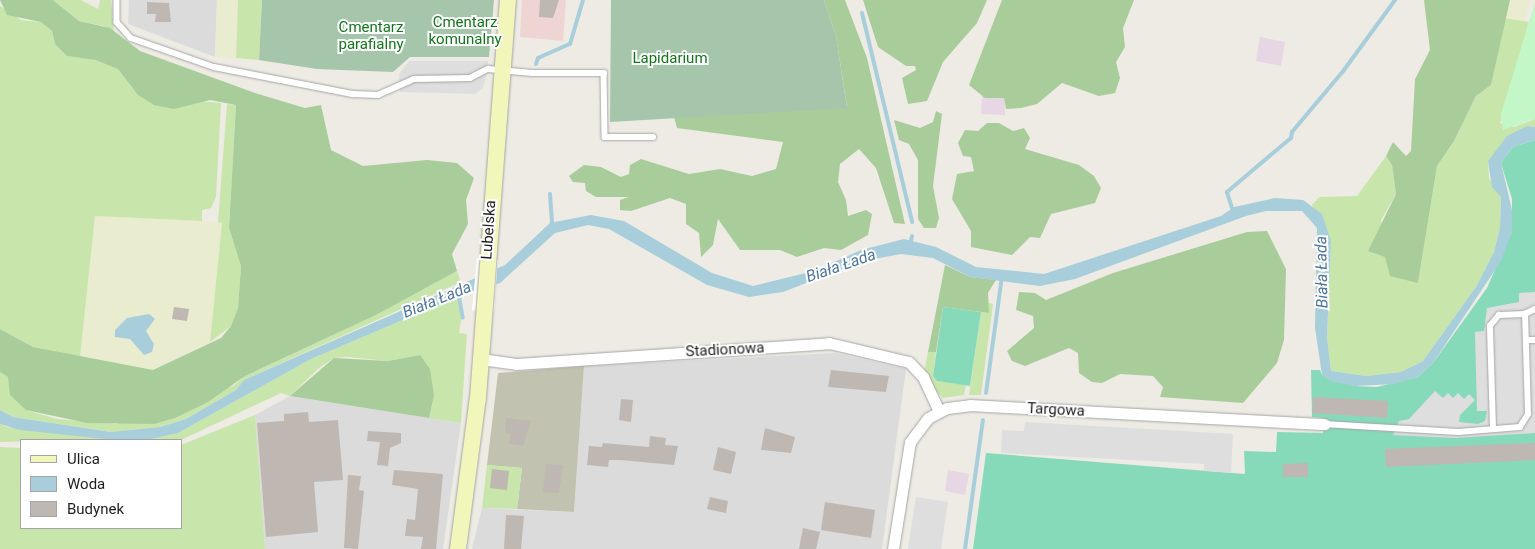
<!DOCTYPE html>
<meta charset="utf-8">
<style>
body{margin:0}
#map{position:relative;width:1535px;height:549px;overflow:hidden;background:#eeebe4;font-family:Roboto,sans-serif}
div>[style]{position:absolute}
.residential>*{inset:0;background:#dcdbdb}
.commercial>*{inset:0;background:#eed5d4}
.industrial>*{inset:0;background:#e7d6e4}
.construction>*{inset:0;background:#c2c2b0}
.farmland>*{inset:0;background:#eaecd0}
.grass>*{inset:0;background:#c8e6ac}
.forest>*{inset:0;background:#a9cc9b}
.cemetery>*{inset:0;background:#a6c6ac}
.park>*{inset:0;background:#c3f7c8}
.pitch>*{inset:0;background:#86daba}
.parking>*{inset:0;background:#dedede}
.water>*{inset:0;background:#a7ceda}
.pier>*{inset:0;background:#fff}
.stream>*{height:4px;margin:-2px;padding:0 2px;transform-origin:2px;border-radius:2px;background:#a7ceda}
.building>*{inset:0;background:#bfb7b1}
.roads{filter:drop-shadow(0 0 1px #a5a5a5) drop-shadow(0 0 1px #a5a5a5)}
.lane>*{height:5.5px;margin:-2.75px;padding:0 2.75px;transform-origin:2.75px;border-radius:2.75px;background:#fff}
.street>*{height:11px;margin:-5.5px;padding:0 5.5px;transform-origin:5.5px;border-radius:5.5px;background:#fff}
.secondary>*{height:16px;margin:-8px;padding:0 8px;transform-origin:8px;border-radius:8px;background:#f3f6ba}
span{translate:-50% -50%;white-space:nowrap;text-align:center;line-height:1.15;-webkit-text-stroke:4px #fff;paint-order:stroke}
.park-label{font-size:15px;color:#11771a}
.street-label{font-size:15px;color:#1e1e1e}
.water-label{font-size:16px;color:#4c76a1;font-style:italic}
.legend{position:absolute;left:20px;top:439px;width:162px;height:90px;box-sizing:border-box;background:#fff;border:1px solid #a5a5a5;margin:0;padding:6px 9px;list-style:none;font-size:15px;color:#1e1e1e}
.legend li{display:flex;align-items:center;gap:10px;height:25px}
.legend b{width:25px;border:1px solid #a5a5a5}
</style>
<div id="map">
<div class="residential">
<div style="clip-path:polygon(129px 0,217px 0,215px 57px,128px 24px)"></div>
<div style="clip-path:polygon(835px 353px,906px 369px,882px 549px,472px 549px,482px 508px,574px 512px,584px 366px)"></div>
<div style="clip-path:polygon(290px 396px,461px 423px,443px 549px,265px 549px,255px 415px)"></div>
</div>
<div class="commercial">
<div style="clip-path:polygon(522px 0,566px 0,563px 41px,520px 37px)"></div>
</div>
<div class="industrial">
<div style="clip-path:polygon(1260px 37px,1285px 42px,1281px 66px,1256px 61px)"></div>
<div style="clip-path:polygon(982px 92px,1004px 92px,1005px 115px,981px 114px)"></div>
<div style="clip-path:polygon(948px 470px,969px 474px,965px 495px,945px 491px)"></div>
</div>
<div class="construction">
<div style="clip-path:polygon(584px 366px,574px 512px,517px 509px,522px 468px,487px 465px,498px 373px)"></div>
</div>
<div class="farmland">
<div style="clip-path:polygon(217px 0,238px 0,236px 58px,215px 57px)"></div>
<div style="clip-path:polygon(1510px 0,1530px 0,1524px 21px,1505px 18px)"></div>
<div style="clip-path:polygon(95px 216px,222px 222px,210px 342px,153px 370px,80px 357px)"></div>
</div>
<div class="grass">
<div style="clip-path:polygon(53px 0,81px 0,98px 9px,100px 0,111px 0,114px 33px,104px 26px,79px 21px)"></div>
<div style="clip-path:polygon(238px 0,262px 0,259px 60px,236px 58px)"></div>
<div style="clip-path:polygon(0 6px,21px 20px,41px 22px,52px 31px,55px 44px,67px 56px,95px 60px,118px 69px,138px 95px,221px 103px,216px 197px,211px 208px,202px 210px,202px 221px,95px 216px,80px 357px,33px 347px,0 329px)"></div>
<div style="clip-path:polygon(1505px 18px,1529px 22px,1500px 123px,1514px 127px,1535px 119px,1535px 127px,1527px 126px,1488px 161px,1489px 178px,1501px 197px,1500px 228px,1494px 252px,1476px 287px,1423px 361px,1401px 372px,1366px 376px,1331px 371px,1327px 338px,1331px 241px,1312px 205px,1319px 197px,1357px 196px,1386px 156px,1392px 165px,1396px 194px,1381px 220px,1386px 257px,1418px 283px,1437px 166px,1454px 141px,1476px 96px,1491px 85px)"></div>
<div style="clip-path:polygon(227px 104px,236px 105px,229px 228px,241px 266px,238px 308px,231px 326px,210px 342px,222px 223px,218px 222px)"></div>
<div style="clip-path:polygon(457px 271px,461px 282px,244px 380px,236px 390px,186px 419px,160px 427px,112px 432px,13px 417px,0 410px,0 372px,8px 377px,26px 410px,57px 419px,116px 424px,233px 386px,245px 376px,376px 315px)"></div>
<div style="clip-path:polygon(457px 297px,462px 315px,459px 333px,467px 334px,461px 423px,429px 418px,434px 396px,420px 355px,388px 361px,348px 357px,334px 358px,319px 368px,290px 396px,281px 393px,181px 440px,147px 440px,178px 433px,311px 359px)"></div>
<div style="clip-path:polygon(988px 303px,993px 304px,981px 395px,969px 395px,981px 312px,989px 313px)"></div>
<div style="clip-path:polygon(928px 352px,936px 352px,933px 376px,937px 381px,966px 385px,964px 395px,943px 398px,935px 390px,924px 372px)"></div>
<div style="clip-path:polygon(255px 415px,265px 549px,0 549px,0 447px,21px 448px,21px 528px,181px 528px,181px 445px)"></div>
<div style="clip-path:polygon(0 424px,7px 427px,114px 440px,0 442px)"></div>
<div style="clip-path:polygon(487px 465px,522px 468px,517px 509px,482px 508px)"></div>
</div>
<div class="forest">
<div style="clip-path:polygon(0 0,53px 0,79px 21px,110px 28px,140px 51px,255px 93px,305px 108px,321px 105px,331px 150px,363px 166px,427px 160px,457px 163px,474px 178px,466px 200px,468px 224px,452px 254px,457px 271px,376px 315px,245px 376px,208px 402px,175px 418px,154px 424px,87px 423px,26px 410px,10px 395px,8px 377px,0 372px,0 329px,33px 347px,153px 370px,221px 338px,231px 326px,238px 308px,241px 266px,229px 228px,236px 105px,210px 100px,174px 109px,154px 105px,138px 95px,118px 69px,95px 60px,67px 56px,55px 44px,52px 31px,41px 22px,7px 15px)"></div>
<div style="clip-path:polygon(824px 0,845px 0,867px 58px,905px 224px,894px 223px,876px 168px,859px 149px,840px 164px,838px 182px,846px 200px,848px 216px,866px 210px,872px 214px,868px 235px,841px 250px,824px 248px,797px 257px,780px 250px,740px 250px,718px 219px,713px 245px,701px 257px,699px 233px,686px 224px,686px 204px,670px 198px,631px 211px,620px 210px,620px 200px,629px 197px,596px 197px,586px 191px,585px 183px,573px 182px,569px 176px,584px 165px,601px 167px,621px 177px,629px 174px,630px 165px,641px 159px,689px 174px,720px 169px,752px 176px,776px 169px,783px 142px,677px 128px,674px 117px,847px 107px,836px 36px)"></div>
<div style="clip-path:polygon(863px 0,987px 0,977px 23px,943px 62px,927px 101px,908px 104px,902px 78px,916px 70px,915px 66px,906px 66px,878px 47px)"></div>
<div style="clip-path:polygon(1002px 0,1134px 0,1123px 28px,1125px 47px,1116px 62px,1120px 78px,1115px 93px,1099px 96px,1062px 83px,1037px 104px,1021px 108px,1006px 109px,1004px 98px,985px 98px,969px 85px)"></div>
<div style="clip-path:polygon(1424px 0,1510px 0,1491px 85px,1476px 96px,1454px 141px,1437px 166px,1418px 283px,1390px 276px,1385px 257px,1368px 251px,1396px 194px,1392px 165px,1386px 156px,1393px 142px,1406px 156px,1411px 151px,1415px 79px,1430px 50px)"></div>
<div style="clip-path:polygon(936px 111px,942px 114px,933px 186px,939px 218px,936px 228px,924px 228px,918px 219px,918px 160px,909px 144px,899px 140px,894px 120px,920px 128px,933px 122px)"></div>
<div style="clip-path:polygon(987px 123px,999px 123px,1013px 131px,1024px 128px,1030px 138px,1025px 149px,1079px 165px,1094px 176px,1101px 188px,1095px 203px,1051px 214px,1040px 238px,1030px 237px,1012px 255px,971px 247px,971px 231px,952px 199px,957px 174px,974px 171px,971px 157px,963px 156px,958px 143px,965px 130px,978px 131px)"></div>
<div style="clip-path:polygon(1267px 231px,1286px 269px,1284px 340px,1277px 363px,1243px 403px,1160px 397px,1163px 387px,1153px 376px,1120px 374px,1102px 383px,1092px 382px,1079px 373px,1078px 353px,1069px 348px,1025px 366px,1012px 361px,1007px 351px,1034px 328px,1033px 316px,1016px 310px,1019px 292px,1035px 293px,1046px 300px,1113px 273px,1247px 232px)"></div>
<div style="clip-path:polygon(945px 265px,970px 277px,996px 280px,988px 293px,989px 313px,943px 307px,936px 352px,928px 352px)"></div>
<div style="clip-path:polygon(420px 355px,430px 369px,434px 396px,429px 418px,290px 396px,334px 358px,388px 361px)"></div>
</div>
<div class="cemetery">
<div style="clip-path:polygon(262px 0,494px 0,489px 57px,410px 57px,393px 72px,317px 69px,259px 60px)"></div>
<div style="clip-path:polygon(611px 0,824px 0,836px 36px,847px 108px,610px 122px)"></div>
</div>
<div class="park">
<div style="clip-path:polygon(1535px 2px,1535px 119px,1503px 130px,1501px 114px)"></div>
</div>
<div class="pitch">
<div style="clip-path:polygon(1535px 140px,1535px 549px,973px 549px,986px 453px,1245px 474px,1244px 451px,1276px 452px,1277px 432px,1323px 433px,1324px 418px,1312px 417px,1311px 370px,1320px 370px,1322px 375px,1354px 386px,1377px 387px,1418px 377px,1433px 363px,1487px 288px,1512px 231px,1512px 199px,1501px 163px,1513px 147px)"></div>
<div style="clip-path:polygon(943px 307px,981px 312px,970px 386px,937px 381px,933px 376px)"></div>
</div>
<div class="parking">
<div style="clip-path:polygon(409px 61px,488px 61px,488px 69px,483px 88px,475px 94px,400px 92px,399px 74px)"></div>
<div style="clip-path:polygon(1535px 292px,1535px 433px,1455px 438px,1393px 435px,1399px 421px,1409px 419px,1435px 391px,1443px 398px,1448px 393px,1453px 398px,1458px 393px,1464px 399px,1469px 394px,1475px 400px,1460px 415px,1459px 422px,1478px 424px,1485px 421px,1487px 411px,1477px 411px,1475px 332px,1484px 331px,1487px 308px,1519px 302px,1519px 293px)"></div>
<div style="clip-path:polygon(1025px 422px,1233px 434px,1231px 473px,1204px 471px,1204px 464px,1001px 453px,1002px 430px,1024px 431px)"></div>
<div style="clip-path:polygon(916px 497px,948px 502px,941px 549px,908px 549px)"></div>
</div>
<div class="water">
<div style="clip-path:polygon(1527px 126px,1535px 127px,1535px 140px,1513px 147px,1501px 163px,1512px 210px,1512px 231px,1501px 261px,1433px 363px,1418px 377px,1394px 384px,1354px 386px,1330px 381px,1322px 375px,1315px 328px,1317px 228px,1302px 211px,1266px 211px,1246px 216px,1075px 279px,1040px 286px,970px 277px,933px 258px,901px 254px,863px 261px,783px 292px,749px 297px,707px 285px,609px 229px,588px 225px,555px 233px,500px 283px,457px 297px,311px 359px,178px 433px,147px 440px,114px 440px,20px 430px,0 424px,0 410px,13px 417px,111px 432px,160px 427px,186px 419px,236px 390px,244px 380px,505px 265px,550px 223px,591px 215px,624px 221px,712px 273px,753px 286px,814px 271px,861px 250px,904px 239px,936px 247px,976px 267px,1044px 274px,1221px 216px,1234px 207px,1275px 198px,1303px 200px,1322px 214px,1331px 241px,1327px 338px,1331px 371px,1366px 376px,1401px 372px,1423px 361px,1476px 287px,1494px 252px,1500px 228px,1501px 197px,1492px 187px,1488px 161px,1507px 136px)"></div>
<div style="clip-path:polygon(149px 314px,155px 319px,146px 331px,154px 344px,152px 352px,144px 355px,130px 339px,115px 337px,115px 330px,127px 318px)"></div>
</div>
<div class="pier">
<div style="clip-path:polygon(477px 258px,498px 260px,494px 312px,472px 310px)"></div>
</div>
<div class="stream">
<div style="left:862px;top:13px;width:215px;rotate:76.5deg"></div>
<div style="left:536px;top:64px;width:6px;rotate:-72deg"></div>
<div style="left:538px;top:58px;width:35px;rotate:-24deg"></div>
<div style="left:570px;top:44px;width:46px;rotate:-73.5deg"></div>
<div style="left:550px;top:194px;width:30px;rotate:86deg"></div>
<div style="left:1233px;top:211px;width:20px;rotate:-108deg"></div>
<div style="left:1227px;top:192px;width:84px;rotate:-40.2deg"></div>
<div style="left:1291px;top:138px;width:6px;rotate:-81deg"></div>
<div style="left:1292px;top:132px;width:81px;rotate:-50deg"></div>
<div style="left:1344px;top:70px;width:87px;rotate:-53.9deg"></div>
<div style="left:910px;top:245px;width:9px;rotate:-77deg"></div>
<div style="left:458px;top:291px;width:27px;rotate:80deg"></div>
<div style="left:986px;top:393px;width:118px;rotate:-82.2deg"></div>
<div style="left:965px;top:549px;width:130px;rotate:-82.1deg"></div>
</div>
<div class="building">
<div style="clip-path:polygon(540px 0,559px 0,553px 18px,539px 17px)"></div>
<div style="clip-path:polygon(147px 2px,169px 3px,171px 22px,155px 22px,156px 14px,147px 14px)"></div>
<div style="clip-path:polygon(174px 307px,189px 309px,187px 321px,172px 319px)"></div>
<div style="clip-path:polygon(831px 370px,889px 376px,886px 392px,828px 387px)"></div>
<div style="clip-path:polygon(1313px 397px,1388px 401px,1387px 418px,1312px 413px)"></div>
<div style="clip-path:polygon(621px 399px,633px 400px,631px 422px,619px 420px)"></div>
<div style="clip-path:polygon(308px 412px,309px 422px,338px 420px,343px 480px,314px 482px,318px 532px,266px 537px,257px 423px,284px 421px,284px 414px)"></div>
<div style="clip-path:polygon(506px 418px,531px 421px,523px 446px,509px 444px,510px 434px,505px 433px)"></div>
<div style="clip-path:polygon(765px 428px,795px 437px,791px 453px,761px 450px)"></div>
<div style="clip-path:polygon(368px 431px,401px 433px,401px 443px,390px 448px,388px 466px,377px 465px,380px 442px,367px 441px)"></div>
<div style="clip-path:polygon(650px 436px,666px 438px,665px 445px,678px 446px,674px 465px,621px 460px,609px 460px,608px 467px,587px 465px,589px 446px,602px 447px,603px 443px,649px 447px)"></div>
<div style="clip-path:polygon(1535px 443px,1535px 460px,1386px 467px,1385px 449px)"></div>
<div style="clip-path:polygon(718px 447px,736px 452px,731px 474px,713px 470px)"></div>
<div style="clip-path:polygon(1308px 463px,1308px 477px,1283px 477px,1283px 464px)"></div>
<div style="clip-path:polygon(546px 464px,563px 465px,559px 493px,543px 492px)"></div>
<div style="clip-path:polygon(492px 469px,509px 471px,507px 490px,490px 488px)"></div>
<div style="clip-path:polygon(394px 470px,443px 474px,436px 549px,421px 549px,423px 537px,405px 536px,407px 519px,415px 520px,418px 489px,392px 485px)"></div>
<div style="clip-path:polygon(348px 475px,361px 476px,359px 490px,364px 491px,358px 549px,344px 548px)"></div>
<div style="clip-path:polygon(710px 497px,728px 501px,726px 513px,707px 509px)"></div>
<div style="clip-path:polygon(825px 502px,875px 510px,871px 538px,821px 530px)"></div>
<div style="clip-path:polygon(506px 515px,524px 516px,521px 549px,504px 549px)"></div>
<div style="clip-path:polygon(803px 528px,820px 532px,816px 549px,799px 549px)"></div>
</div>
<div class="roads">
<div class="lane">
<div style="left:117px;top:0;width:22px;rotate:90deg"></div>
<div style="left:117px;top:22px;width:21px;rotate:49deg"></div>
<div style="left:131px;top:38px;width:88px;rotate:19.3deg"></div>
<div style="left:214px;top:67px;width:142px;rotate:11deg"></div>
<div style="left:353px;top:94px;width:25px;rotate:2deg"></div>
<div style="left:378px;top:95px;width:39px;rotate:-24deg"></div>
<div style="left:414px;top:79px;width:56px;rotate:-1deg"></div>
<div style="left:470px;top:78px;width:20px;rotate:-27deg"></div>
<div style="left:488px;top:69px;width:44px;rotate:5.2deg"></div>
<div style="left:532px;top:73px;width:72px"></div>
<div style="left:604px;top:73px;width:64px;rotate:89.1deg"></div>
<div style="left:605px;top:137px;width:48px"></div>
<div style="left:1526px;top:340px;width:9px"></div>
<div style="left:1324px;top:424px;width:134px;rotate:3.4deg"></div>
<div style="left:1458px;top:432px;width:62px;rotate:-4.6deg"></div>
<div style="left:1520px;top:427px;width:15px;rotate:-58deg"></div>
<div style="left:1528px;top:414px;width:100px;rotate:-91.7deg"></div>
<div style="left:1493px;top:429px;width:103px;rotate:-91.7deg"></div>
<div style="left:1490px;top:326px;width:14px;rotate:-51deg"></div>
<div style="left:1499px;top:315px;width:26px;rotate:-2deg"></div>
<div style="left:1525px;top:314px;width:11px;rotate:-27deg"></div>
</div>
<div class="street">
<div style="left:481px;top:359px;width:35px;rotate:8deg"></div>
<div style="left:516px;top:364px;width:314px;rotate:-3.8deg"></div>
<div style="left:829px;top:343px;width:82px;rotate:13.4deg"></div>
<div style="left:909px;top:362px;width:21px;rotate:47deg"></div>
<div style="left:923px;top:377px;width:38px;rotate:65deg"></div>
<div style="left:893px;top:549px;width:108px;rotate:-81deg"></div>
<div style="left:910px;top:442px;width:30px;rotate:-53deg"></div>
<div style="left:928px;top:418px;width:21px;rotate:-28deg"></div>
<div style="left:947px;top:408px;width:23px;rotate:-7deg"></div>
<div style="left:970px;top:405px;width:355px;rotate:3.1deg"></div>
</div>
<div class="secondary">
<div style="left:458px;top:549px;width:152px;rotate:-82.5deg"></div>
<div style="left:478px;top:398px;width:399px;rotate:-85.7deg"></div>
</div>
</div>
<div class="park-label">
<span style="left:465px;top:31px">Cmentarz<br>komunalny</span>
<span style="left:371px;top:36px">Cmentarz<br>parafialny</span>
<span style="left:670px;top:59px">Lapidarium</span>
</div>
<div class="street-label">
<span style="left:489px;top:230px;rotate:-86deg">Lubelska</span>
<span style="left:725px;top:350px;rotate:-3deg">Stadionowa</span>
<span style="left:1056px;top:410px;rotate:3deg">Targowa</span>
</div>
<div class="water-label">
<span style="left:841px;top:266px;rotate:-19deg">Biała Łada</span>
<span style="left:1322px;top:272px;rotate:-91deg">Biała Łada</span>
<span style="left:437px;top:300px;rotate:-22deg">Biała Łada</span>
</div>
<ul class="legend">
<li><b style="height:6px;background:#f3f6ba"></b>Ulica</li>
<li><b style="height:14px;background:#a7ceda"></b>Woda</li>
<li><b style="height:14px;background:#bfb7b1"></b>Budynek</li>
</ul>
</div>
